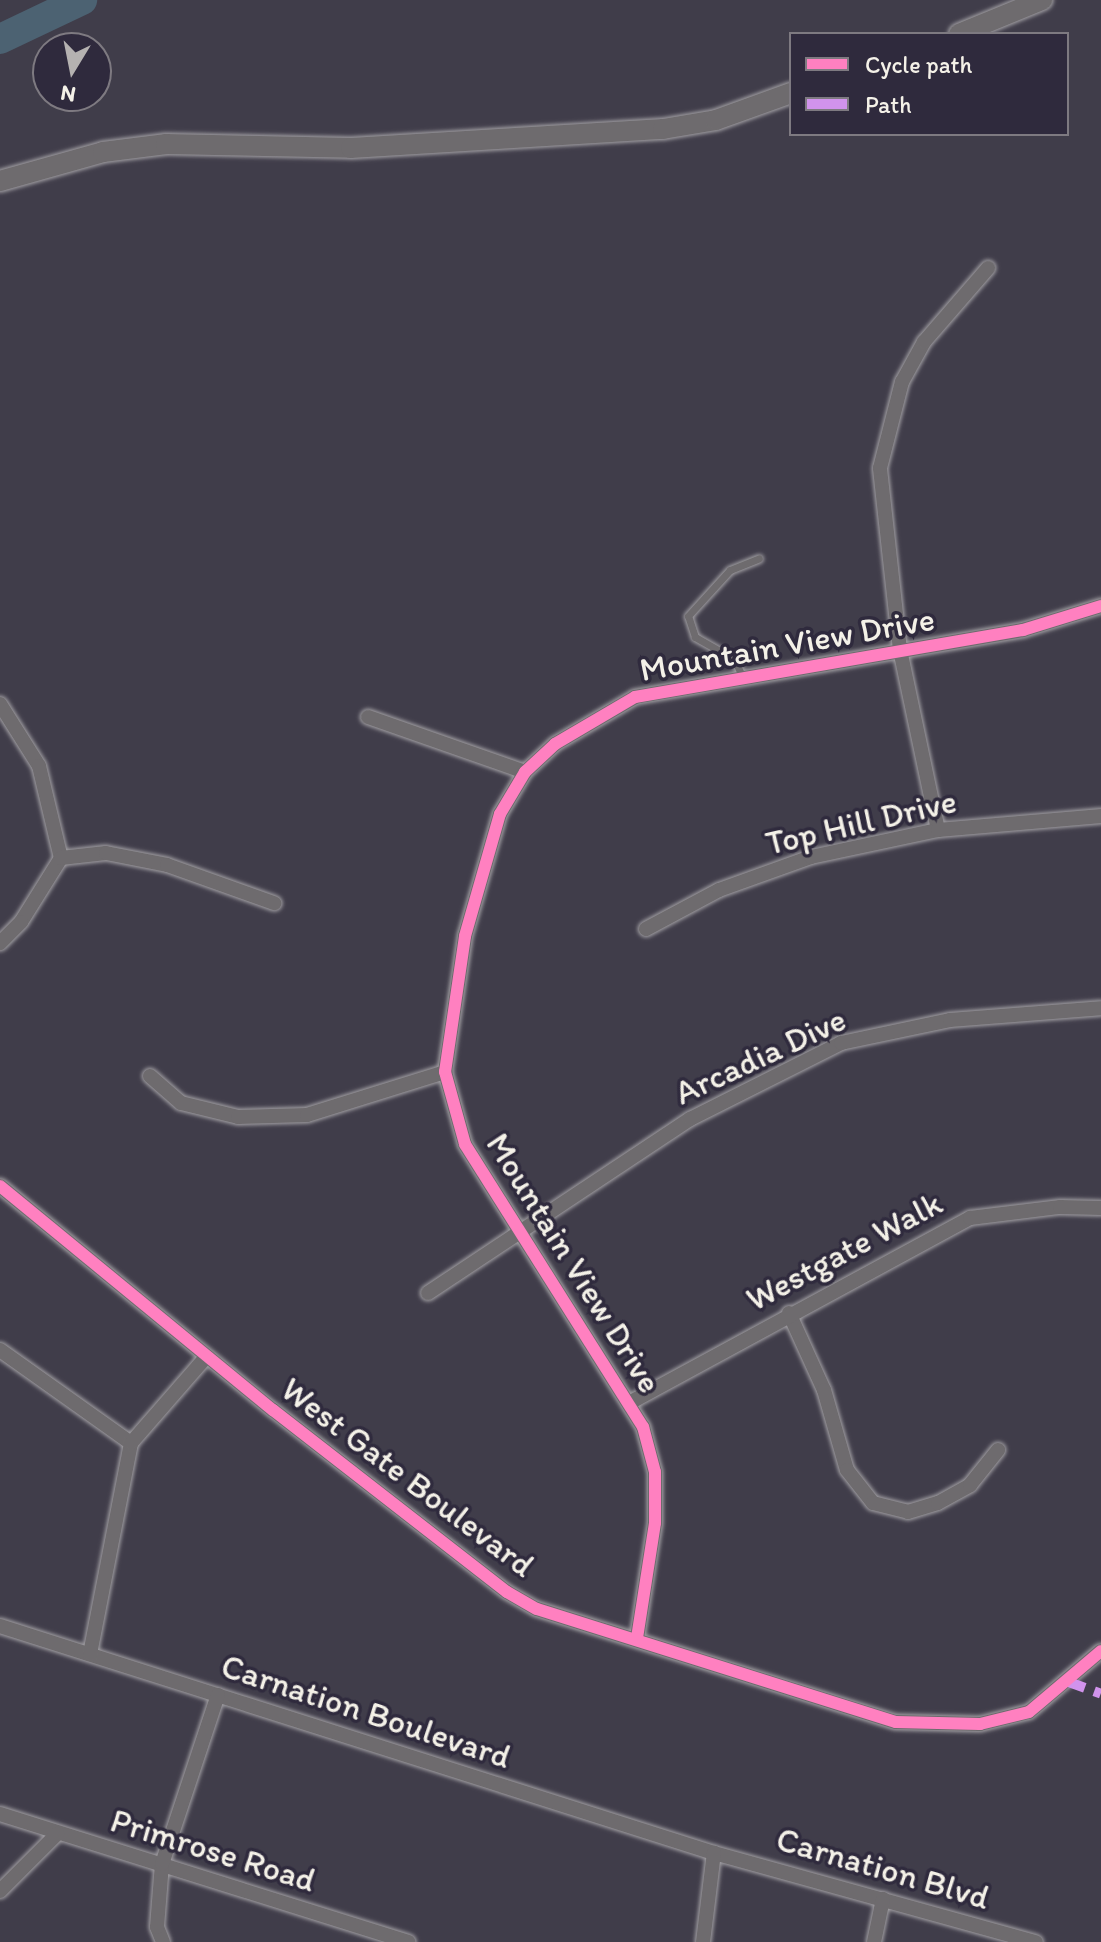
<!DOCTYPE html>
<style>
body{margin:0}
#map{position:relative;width:1101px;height:1942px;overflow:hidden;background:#403d4a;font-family:Itim,sans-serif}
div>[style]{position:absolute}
.river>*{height:30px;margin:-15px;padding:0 15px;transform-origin:15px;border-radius:15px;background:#4c6272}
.roads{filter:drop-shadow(0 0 2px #a19fa3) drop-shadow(0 0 2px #a19fa3)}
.service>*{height:7px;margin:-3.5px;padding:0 3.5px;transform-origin:3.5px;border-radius:3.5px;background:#6e6b6e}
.minor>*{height:14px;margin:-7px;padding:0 7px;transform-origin:7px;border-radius:7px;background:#6e6b6e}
.secondary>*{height:20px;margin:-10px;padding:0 10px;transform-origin:10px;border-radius:10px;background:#6e6b6e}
.quiet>*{height:10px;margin-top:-5px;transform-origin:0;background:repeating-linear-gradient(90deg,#d193ec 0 20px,transparent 0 30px)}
.cycleway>*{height:12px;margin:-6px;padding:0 6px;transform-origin:6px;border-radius:6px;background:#ff80c0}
span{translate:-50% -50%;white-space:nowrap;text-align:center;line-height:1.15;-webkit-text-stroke:7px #2f2a3d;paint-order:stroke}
.street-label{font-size:34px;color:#f4f1e8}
.legend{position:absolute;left:789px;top:32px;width:280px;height:104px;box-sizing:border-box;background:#2f2a3d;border:2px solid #7e7a81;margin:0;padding:10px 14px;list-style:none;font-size:24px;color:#f4f1e8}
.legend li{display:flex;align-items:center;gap:16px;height:40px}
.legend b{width:40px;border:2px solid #7e7a81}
.north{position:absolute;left:32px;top:32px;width:80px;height:80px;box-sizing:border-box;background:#2f2a3d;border:2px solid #7e7a81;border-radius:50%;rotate:190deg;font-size:22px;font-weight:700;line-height:32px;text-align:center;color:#f4f1e8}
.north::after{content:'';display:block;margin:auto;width:28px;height:36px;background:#b5b2b1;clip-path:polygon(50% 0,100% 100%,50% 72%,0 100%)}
</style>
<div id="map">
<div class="river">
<div style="left:0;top:39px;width:91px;rotate:-25.4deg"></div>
</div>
<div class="roads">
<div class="service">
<div style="left:743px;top:678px;width:21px;rotate:-115deg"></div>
<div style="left:734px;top:659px;width:45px;rotate:-150.6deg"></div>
<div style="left:695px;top:637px;width:22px;rotate:-108deg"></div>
<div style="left:688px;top:616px;width:62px;rotate:-47.6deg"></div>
<div style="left:730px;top:570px;width:31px;rotate:-22deg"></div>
</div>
<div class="minor">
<div style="left:0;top:704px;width:73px;rotate:57.8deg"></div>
<div style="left:39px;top:766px;width:95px;rotate:76.6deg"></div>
<div style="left:61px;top:858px;width:75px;rotate:122deg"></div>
<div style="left:21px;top:922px;width:30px;rotate:135deg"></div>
<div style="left:368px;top:717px;width:166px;rotate:19.3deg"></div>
<div style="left:938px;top:830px;width:184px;rotate:-101.9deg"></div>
<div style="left:900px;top:650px;width:183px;rotate:-96.3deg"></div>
<div style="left:880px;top:468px;width:89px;rotate:-75.7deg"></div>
<div style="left:902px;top:382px;width:46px;rotate:-61.2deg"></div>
<div style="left:924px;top:342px;width:98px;rotate:-49.1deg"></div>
<div style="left:61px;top:858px;width:45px;rotate:-6.3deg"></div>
<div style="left:106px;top:853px;width:62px;rotate:11.1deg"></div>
<div style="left:167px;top:865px;width:114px;rotate:19.6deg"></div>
<div style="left:646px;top:929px;width:83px;rotate:-28.1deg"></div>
<div style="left:719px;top:890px;width:98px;rotate:-19.7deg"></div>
<div style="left:811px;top:857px;width:130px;rotate:-12deg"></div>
<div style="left:938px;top:830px;width:164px;rotate:-4.9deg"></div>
<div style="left:150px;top:1076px;width:41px;rotate:41.1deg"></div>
<div style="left:181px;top:1103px;width:59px;rotate:13.8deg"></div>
<div style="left:238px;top:1117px;width:69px;rotate:-1.7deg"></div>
<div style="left:307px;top:1115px;width:145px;rotate:-17.3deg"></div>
<div style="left:0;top:1186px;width:353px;rotate:39.4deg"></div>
<div style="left:273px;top:1410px;width:296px;rotate:37.9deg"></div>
<div style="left:507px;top:1592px;width:34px;rotate:30deg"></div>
<div style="left:537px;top:1609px;width:376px;rotate:17.5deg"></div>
<div style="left:896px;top:1722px;width:84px;rotate:1.4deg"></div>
<div style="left:980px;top:1724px;width:50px;rotate:-13.8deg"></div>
<div style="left:1029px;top:1712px;width:94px;rotate:-40.3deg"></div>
<div style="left:428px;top:1293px;width:315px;rotate:-33.6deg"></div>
<div style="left:690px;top:1119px;width:169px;rotate:-26.7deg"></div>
<div style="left:841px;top:1043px;width:111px;rotate:-11.9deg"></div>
<div style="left:950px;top:1020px;width:151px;rotate:-4.5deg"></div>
<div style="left:789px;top:1313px;width:85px;rotate:65.6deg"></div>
<div style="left:824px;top:1390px;width:83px;rotate:74deg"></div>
<div style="left:847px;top:1470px;width:42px;rotate:51.8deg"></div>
<div style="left:873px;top:1503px;width:36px;rotate:14deg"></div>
<div style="left:908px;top:1512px;width:31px;rotate:-17deg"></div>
<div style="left:938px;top:1503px;width:37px;rotate:-29deg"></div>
<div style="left:970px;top:1485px;width:45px;rotate:-51.3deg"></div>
<div style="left:0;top:1350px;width:161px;rotate:35.4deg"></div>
<div style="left:631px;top:1402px;width:386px;rotate:-28.5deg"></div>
<div style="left:970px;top:1218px;width:91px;rotate:-7deg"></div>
<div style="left:1060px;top:1207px;width:41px;rotate:1.4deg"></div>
<div style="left:0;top:1626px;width:749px;rotate:17.64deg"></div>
<div style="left:714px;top:1853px;width:334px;rotate:15.5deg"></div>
<div style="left:637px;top:1638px;width:116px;rotate:-81.1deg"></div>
<div style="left:655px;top:1523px;width:51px;rotate:-90deg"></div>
<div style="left:655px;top:1472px;width:47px;rotate:-104.9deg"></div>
<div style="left:643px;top:1427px;width:334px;rotate:-122.2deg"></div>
<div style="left:465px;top:1144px;width:75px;rotate:-105.5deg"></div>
<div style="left:445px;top:1072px;width:137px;rotate:-81.6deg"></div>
<div style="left:465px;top:936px;width:127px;rotate:-74deg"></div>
<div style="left:500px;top:814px;width:49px;rotate:-59.2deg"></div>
<div style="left:525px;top:772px;width:41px;rotate:-43deg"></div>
<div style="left:555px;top:744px;width:93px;rotate:-30.4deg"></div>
<div style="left:635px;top:697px;width:394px;rotate:-9.8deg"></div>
<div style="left:1023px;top:630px;width:82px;rotate:-17.1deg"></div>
<div style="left:90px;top:1654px;width:215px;rotate:-79deg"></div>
<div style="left:131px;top:1443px;width:114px;rotate:-48.9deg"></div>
<div style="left:0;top:1814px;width:428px;rotate:17.4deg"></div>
<div style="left:0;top:1891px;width:81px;rotate:-45deg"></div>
<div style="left:163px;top:1942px;width:16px;rotate:-112deg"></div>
<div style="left:157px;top:1927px;width:63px;rotate:-85.5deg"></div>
<div style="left:162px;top:1864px;width:178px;rotate:-71.7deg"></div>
<div style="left:703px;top:1942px;width:90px;rotate:-83deg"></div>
<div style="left:874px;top:1942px;width:44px;rotate:-78.2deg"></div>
</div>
<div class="secondary">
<div style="left:959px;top:34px;width:90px;rotate:-22.3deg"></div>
<div style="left:0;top:181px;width:107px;rotate:-15.7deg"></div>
<div style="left:103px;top:152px;width:64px;rotate:-7.2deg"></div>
<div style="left:166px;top:144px;width:185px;rotate:1.2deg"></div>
<div style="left:351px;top:148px;width:313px;rotate:-3.5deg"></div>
<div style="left:663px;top:129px;width:54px;rotate:-9.6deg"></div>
<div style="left:716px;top:120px;width:80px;rotate:-19.8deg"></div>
</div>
</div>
<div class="quiet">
<div style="left:1066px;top:1681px;width:37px;rotate:20deg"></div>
</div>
<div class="cycleway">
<div style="left:0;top:1186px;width:353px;rotate:39.4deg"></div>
<div style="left:273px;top:1410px;width:296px;rotate:37.9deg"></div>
<div style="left:507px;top:1592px;width:34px;rotate:30deg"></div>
<div style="left:537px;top:1609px;width:376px;rotate:17.5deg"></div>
<div style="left:896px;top:1722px;width:84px;rotate:1.4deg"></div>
<div style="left:980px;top:1724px;width:50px;rotate:-13.8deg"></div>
<div style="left:1029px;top:1712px;width:94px;rotate:-40.3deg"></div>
<div style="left:637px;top:1638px;width:116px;rotate:-81.1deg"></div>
<div style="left:655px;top:1523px;width:51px;rotate:-90deg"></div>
<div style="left:655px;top:1472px;width:47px;rotate:-104.9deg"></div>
<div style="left:643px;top:1427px;width:334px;rotate:-122.2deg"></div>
<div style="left:465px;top:1144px;width:75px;rotate:-105.5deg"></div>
<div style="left:445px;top:1072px;width:137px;rotate:-81.6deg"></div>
<div style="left:465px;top:936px;width:127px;rotate:-74deg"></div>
<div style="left:500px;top:814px;width:49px;rotate:-59.2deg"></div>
<div style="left:525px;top:772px;width:41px;rotate:-43deg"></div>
<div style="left:555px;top:744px;width:93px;rotate:-30.4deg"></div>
<div style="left:635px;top:697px;width:394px;rotate:-9.8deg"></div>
<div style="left:1023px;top:630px;width:82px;rotate:-17.1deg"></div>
</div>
<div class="street-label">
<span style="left:787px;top:644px;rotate:-10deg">Mountain View Drive</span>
<span style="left:861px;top:822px;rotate:-13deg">Top Hill Drive</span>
<span style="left:760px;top:1056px;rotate:-25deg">Arcadia Dive</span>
<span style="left:844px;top:1251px;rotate:-28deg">Westgate Walk</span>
<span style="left:574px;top:1263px;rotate:58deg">Mountain View Drive</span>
<span style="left:408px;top:1477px;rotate:37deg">West Gate Boulevard</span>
<span style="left:366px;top:1711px;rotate:18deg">Carnation Boulevard</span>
<span style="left:213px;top:1850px;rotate:17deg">Primrose Road</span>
<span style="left:883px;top:1868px;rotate:16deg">Carnation Blvd</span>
</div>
<ul class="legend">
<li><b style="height:10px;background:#ff80c0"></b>Cycle path</li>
<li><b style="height:10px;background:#d193ec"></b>Path</li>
</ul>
<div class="north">N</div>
</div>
